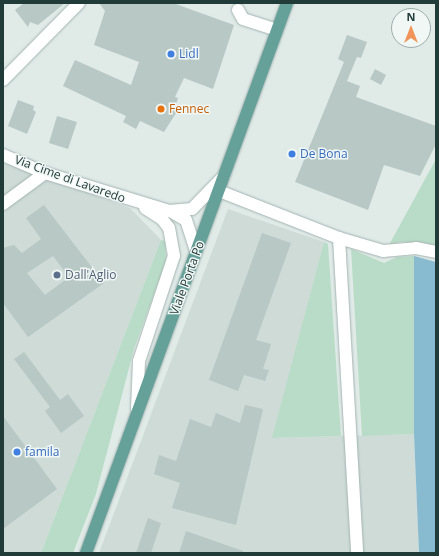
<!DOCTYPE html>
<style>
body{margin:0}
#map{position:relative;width:439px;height:556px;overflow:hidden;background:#e0ebe8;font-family:"Open Sans",sans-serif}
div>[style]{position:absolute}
.built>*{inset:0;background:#cedbd7}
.green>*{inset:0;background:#b9dcc8}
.water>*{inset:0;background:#88bad0}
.building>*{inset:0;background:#b8c8c4}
.roads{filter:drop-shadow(0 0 1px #a3b3b0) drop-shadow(0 0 1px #a3b3b0)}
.minor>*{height:12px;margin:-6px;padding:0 6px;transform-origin:6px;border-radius:6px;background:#fff}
.major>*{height:12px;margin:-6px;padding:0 6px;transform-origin:6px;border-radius:6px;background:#65a099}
.dots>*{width:11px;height:11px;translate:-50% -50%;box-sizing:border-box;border:2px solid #f0f7f5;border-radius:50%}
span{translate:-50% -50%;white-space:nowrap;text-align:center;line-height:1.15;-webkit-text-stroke:3px #f0f7f5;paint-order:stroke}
.shop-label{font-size:12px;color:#366cbe}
.left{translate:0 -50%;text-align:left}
.food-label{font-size:12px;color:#c56008}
.street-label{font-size:12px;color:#213b38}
.service-label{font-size:12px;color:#4e5e75}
.frame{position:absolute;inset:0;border:4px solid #213b38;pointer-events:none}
.north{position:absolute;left:391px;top:8px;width:40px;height:40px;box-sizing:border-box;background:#f0f7f5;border:1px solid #9daca9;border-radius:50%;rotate:0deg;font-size:11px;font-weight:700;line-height:16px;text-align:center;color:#213b38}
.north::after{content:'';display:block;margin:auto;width:14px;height:18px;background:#f09459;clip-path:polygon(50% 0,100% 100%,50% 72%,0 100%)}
</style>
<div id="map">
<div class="built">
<div style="clip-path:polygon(3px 163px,130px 208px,161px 240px,41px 553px,3px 553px)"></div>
<div style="clip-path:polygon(228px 209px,324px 242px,273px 438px,414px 434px,419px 553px,99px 553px)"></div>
</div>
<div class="green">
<div style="clip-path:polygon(436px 159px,436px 245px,400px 242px,389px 245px)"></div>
<div style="clip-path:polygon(161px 240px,165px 241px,166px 261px,134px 349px,96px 494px,73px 553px,41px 553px)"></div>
<div style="clip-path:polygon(324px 242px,328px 244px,341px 436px,272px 438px)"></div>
<div style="clip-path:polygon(351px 249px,384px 263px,397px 257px,414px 256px,414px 434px,362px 436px)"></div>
</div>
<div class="water">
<div style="clip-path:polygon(414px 256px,436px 262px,436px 553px,419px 553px,414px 434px)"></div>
</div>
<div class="building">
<div style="clip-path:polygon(24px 3px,65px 3px,38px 25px,30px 22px,28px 27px,15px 10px)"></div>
<div style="clip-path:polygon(99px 3px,173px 3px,234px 25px,213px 89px,184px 78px,175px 97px,178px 98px,175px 108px,178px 110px,164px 132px,140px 121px,136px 129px,123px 122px,126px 116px,63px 86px,75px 60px,131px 85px,139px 62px,94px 45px,105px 11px)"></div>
<div style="clip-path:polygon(347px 35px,367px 42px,361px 58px,357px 57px,347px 81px,360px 86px,356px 97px,436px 126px,436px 144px,420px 176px,384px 165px,368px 210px,295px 182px,344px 62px,338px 59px)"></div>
<div style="clip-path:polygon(375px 69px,386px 75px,381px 85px,370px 79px)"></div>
<div style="clip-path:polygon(18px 100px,34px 106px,33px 110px,36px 112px,27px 134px,8px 126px)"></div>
<div style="clip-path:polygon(57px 116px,77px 122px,68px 149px,49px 143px)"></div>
<div style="clip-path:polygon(evenodd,44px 205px,104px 283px,28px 337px,3px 303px,3px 248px,14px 245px,22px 253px,41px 239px,26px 218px,44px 205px,53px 256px,69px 277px,45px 295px,27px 273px,53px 256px)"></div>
<div style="clip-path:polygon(262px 233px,291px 243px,256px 340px,271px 344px,263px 369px,269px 370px,265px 381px,244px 375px,238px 391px,209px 380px)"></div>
<div style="clip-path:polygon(24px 352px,60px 400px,68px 394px,84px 416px,61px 433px,45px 411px,50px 407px,14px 359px)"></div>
<div style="clip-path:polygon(245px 405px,263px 409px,236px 525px,172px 508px,180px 483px,154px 474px,159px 455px,176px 461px,190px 419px,211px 427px,216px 413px,240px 423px)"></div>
<div style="clip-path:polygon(3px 416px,57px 489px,3px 529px)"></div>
<div style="clip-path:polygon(148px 518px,161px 523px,151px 553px,136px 553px)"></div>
<div style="clip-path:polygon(186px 531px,243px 551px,243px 553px,179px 553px)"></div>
</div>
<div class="roads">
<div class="minor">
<div style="left:238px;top:10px;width:10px;rotate:61deg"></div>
<div style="left:243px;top:19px;width:35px;rotate:18deg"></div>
<div style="left:3px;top:80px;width:108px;rotate:-45.4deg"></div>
<div style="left:3px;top:155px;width:46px;rotate:23.2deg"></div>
<div style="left:45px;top:173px;width:130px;rotate:17deg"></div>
<div style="left:169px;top:211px;width:23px;rotate:-5deg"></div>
<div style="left:192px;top:209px;width:46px;rotate:-45.9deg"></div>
<div style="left:219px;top:191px;width:129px;rotate:21.4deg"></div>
<div style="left:339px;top:238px;width:46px;rotate:16.5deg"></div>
<div style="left:383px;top:251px;width:33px;rotate:-5deg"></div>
<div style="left:416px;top:248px;width:20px;rotate:11deg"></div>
<div style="left:3px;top:204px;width:52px;rotate:-36.4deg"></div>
<div style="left:172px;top:212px;width:16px;rotate:30deg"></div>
<div style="left:186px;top:220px;width:33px;rotate:72deg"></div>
<div style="left:339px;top:238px;width:316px;rotate:86.7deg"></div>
<div style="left:137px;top:409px;width:48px;rotate:-87.6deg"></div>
<div style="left:139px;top:361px;width:111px;rotate:-71.6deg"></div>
<div style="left:174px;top:256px;width:28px;rotate:-100deg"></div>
<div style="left:169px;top:228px;width:11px;rotate:-128deg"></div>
<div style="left:162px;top:219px;width:20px;rotate:-147deg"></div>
</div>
<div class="major">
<div style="left:86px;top:553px;width:586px;rotate:-69.92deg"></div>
</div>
</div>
<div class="dots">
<div style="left:171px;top:54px;background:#3f7fe0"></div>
<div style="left:161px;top:109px;background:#e8710a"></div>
<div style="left:292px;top:154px;background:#3f7fe0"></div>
<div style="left:57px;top:275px;background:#5c6f8a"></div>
<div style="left:17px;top:452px;background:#3f7fe0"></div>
</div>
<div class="shop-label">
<span class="left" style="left:179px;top:54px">Lidl</span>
<span class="left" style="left:300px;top:154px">De Bona</span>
<span class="left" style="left:25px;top:452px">famila</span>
</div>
<div class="food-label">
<span class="left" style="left:169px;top:109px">Fennec</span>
</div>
<div class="street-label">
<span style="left:70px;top:179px;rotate:20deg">Via Cime di Lavaredo</span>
<span style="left:187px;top:278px;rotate:-70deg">Viale Porta Po</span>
</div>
<div class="service-label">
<span class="left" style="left:65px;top:275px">Dall'Aglio</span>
</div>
<div class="frame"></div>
<div class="north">N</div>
</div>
